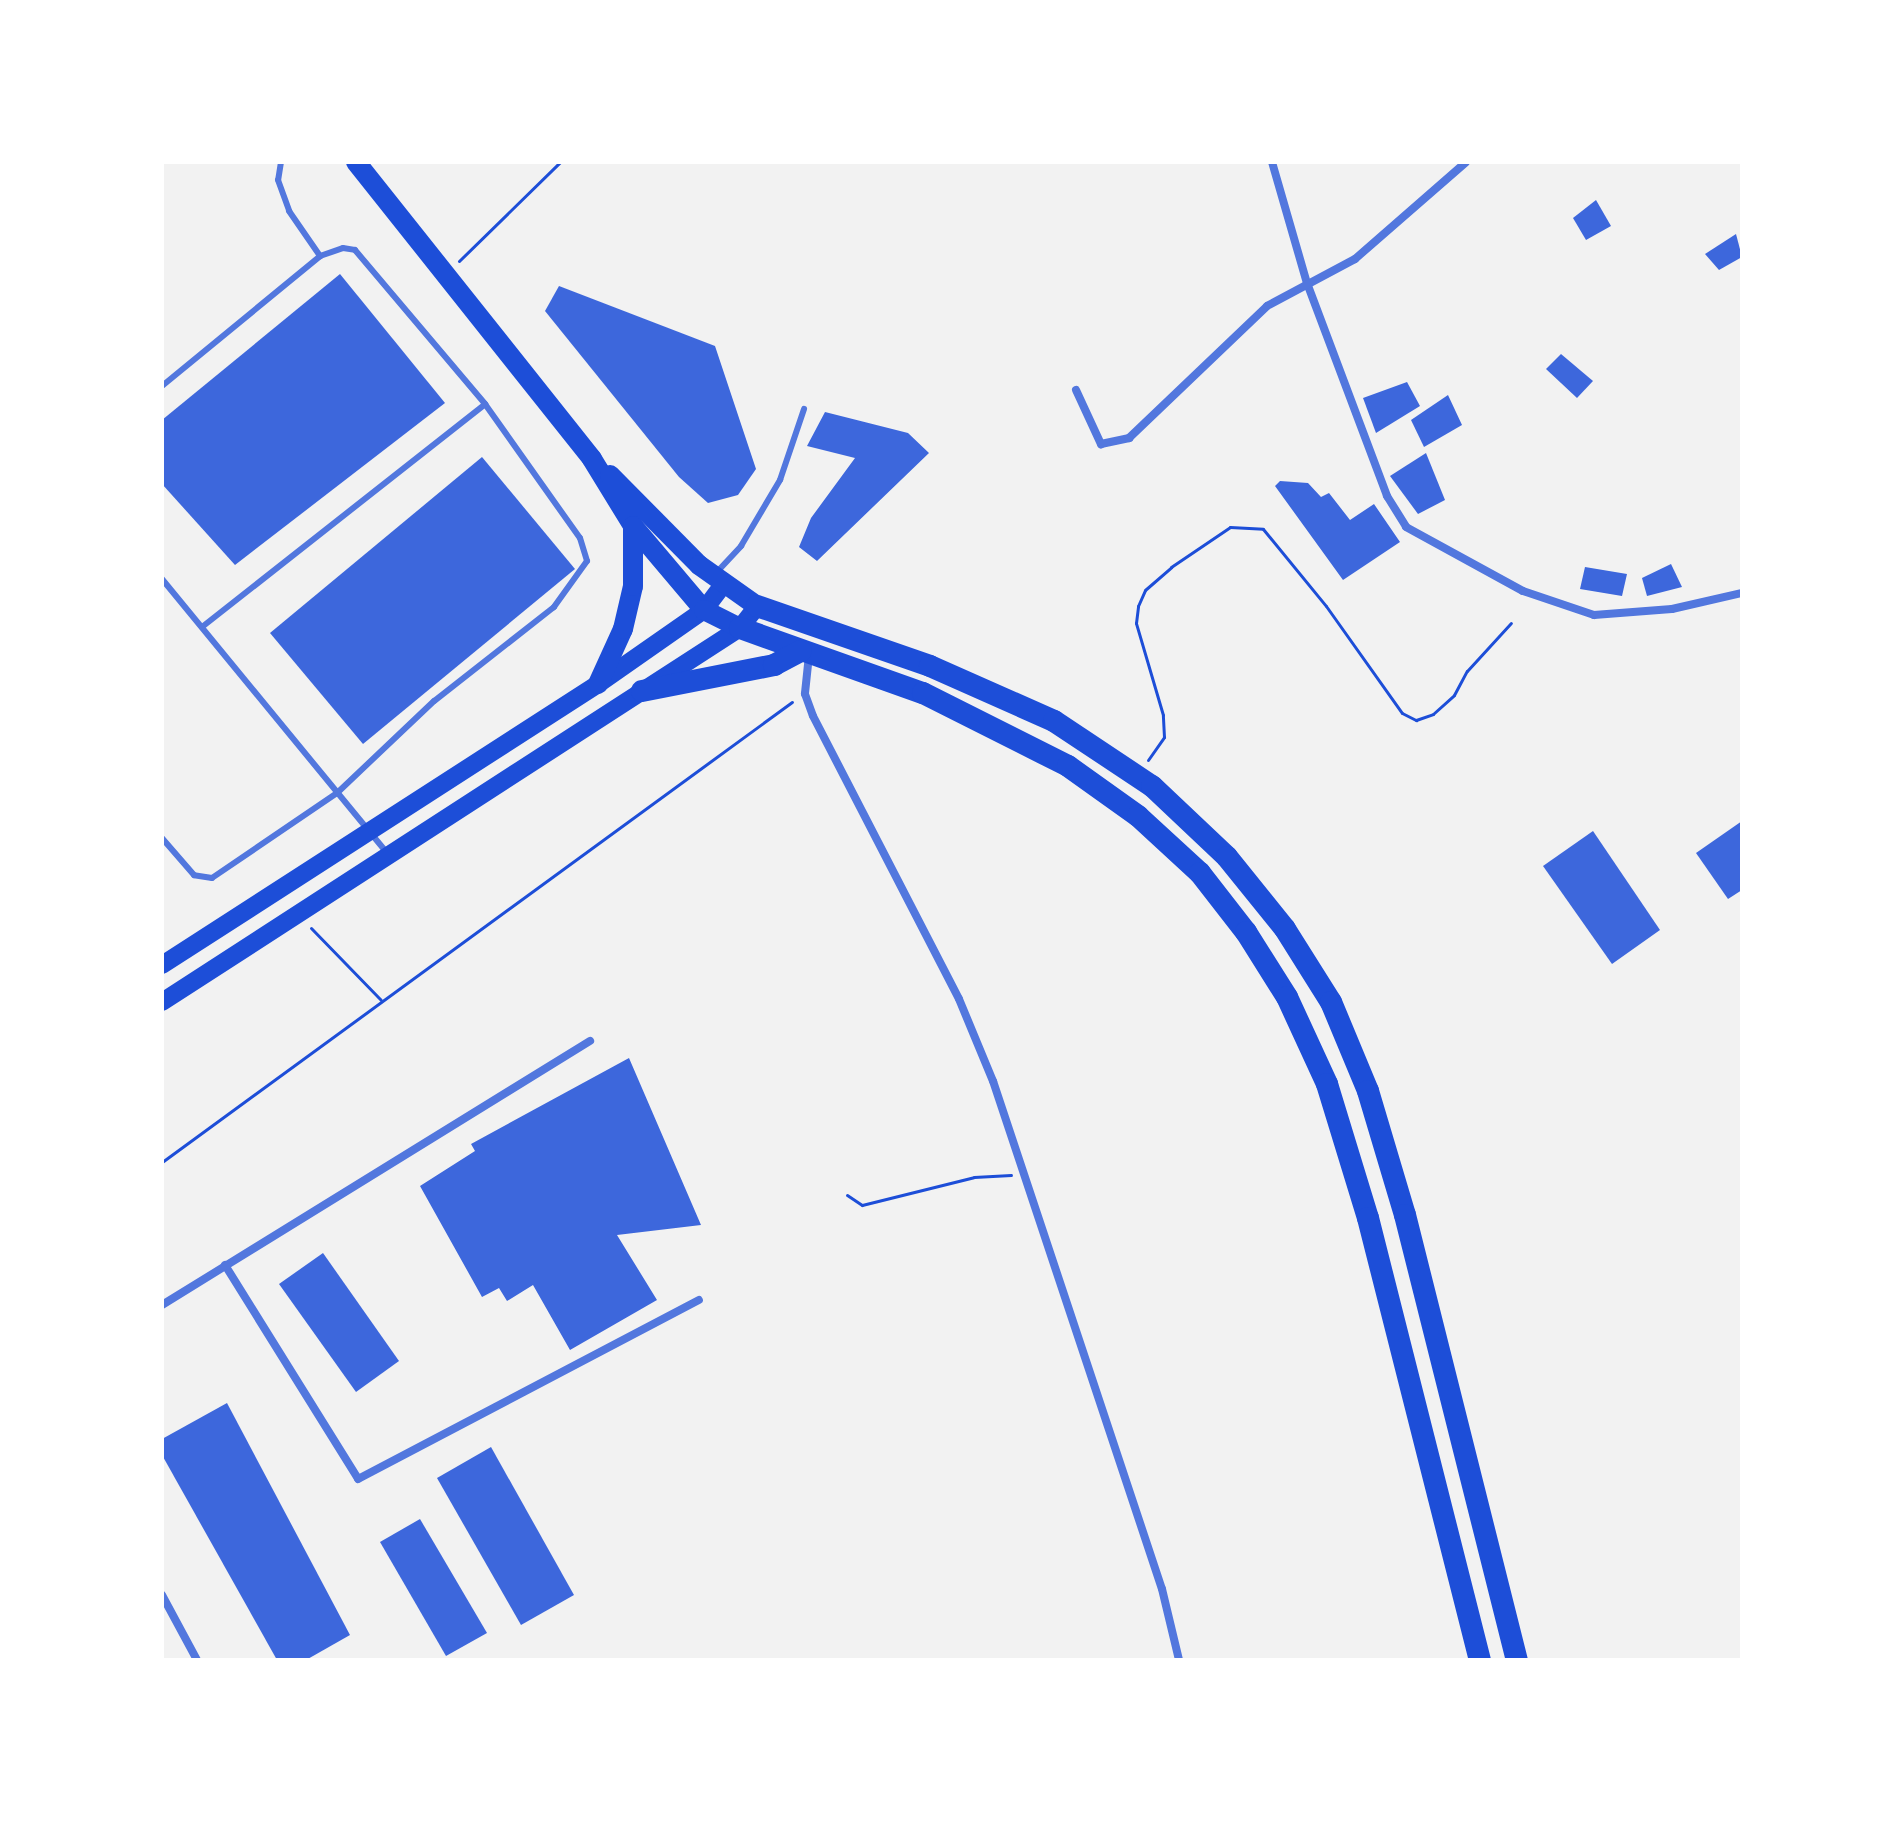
<!DOCTYPE html>
<style>
body{margin:0}
#map{position:relative;width:1904px;height:1822px;overflow:hidden;background:#f2f2f2;font-family:Overpass,sans-serif}
div>[style]{position:absolute}
.building>*{inset:0;background:#3d67dc}
.path>*{height:3px;margin:-1.5px;padding:0 1.5px;transform-origin:1.5px;border-radius:1.5px;background:#1d4ed8}
.service>*{height:6px;margin:-3px;padding:0 3px;transform-origin:3px;border-radius:3px;background:#5277de}
.minor>*{height:8px;margin:-4px;padding:0 4px;transform-origin:4px;border-radius:4px;background:#5277de}
.primary>*{height:18px;margin:-9px;padding:0 9px;transform-origin:9px;border-radius:9px;background:#1d4ed8}
.trunk>*{height:20px;margin:-10px;padding:0 10px;transform-origin:10px;border-radius:10px;background:#1d4ed8}
.motorway>*{height:22px;margin:-11px;padding:0 11px;transform-origin:11px;border-radius:11px;background:#1d4ed8}
span{translate:-50% -50%;white-space:nowrap;text-align:center;line-height:1.15;-webkit-text-stroke:8px #fff;paint-order:stroke}
.frame{position:absolute;inset:0;border:164px solid #fff;pointer-events:none}
</style>
<div id="map">
<div class="building">
<div style="clip-path:polygon(1596px 200px,1611px 226px,1586px 240px,1573px 218px)"></div>
<div style="clip-path:polygon(1736px 234px,1742px 257px,1719px 270px,1705px 254px)"></div>
<div style="clip-path:polygon(340px 274px,445px 403px,235px 565px,162px 484px,162px 420px)"></div>
<div style="clip-path:polygon(559px 286px,715px 346px,756px 469px,738px 495px,708px 503px,679px 477px,545px 311px)"></div>
<div style="clip-path:polygon(1561px 354px,1593px 381px,1577px 398px,1546px 369px)"></div>
<div style="clip-path:polygon(1407px 382px,1420px 406px,1376px 433px,1363px 398px)"></div>
<div style="clip-path:polygon(1448px 395px,1462px 425px,1424px 447px,1411px 420px)"></div>
<div style="clip-path:polygon(825px 412px,908px 433px,929px 453px,817px 561px,799px 547px,811px 518px,855px 458px,807px 446px)"></div>
<div style="clip-path:polygon(1426px 453px,1445px 500px,1418px 514px,1390px 476px)"></div>
<div style="clip-path:polygon(482px 457px,575px 569px,363px 744px,270px 633px)"></div>
<div style="clip-path:polygon(1280px 481px,1308px 483px,1321px 497px,1329px 493px,1350px 520px,1374px 504px,1400px 542px,1343px 580px,1275px 486px)"></div>
<div style="clip-path:polygon(1671px 564px,1682px 587px,1647px 596px,1642px 578px)"></div>
<div style="clip-path:polygon(1585px 567px,1627px 574px,1622px 596px,1580px 589px)"></div>
<div style="clip-path:polygon(1742px 821px,1742px 890px,1728px 899px,1696px 853px)"></div>
<div style="clip-path:polygon(1593px 831px,1660px 930px,1612px 964px,1543px 866px)"></div>
<div style="clip-path:polygon(629px 1058px,701px 1225px,617px 1235px,657px 1300px,570px 1350px,533px 1285px,507px 1301px,499px 1288px,482px 1297px,420px 1186px,475px 1151px,471px 1144px)"></div>
<div style="clip-path:polygon(323px 1253px,399px 1361px,356px 1392px,279px 1284px)"></div>
<div style="clip-path:polygon(227px 1403px,350px 1635px,306px 1660px,277px 1660px,162px 1455px,162px 1439px)"></div>
<div style="clip-path:polygon(491px 1447px,574px 1595px,521px 1625px,437px 1478px)"></div>
<div style="clip-path:polygon(420px 1519px,487px 1633px,446px 1656px,380px 1542px)"></div>
</div>
<div class="path">
<div style="left:459px;top:261px;width:141px;rotate:-44.4deg"></div>
<div style="left:1148px;top:760px;width:28px;rotate:-55deg"></div>
<div style="left:1164px;top:737px;width:22px;rotate:-93deg"></div>
<div style="left:1163px;top:715px;width:96px;rotate:-106.4deg"></div>
<div style="left:1136px;top:623px;width:17px;rotate:-83deg"></div>
<div style="left:1138px;top:606px;width:17px;rotate:-66deg"></div>
<div style="left:1145px;top:590px;width:35px;rotate:-41deg"></div>
<div style="left:1171px;top:567px;width:71px;rotate:-34.1deg"></div>
<div style="left:1230px;top:527px;width:33px;rotate:3deg"></div>
<div style="left:1263px;top:529px;width:99px;rotate:50.7deg"></div>
<div style="left:1326px;top:606px;width:131px;rotate:54.6deg"></div>
<div style="left:1402px;top:713px;width:16px;rotate:27deg"></div>
<div style="left:1416px;top:720px;width:18px;rotate:-19deg"></div>
<div style="left:1433px;top:714px;width:28px;rotate:-42deg"></div>
<div style="left:1454px;top:695px;width:27px;rotate:-62deg"></div>
<div style="left:1467px;top:671px;width:65px;rotate:-47.5deg"></div>
<div style="left:311px;top:928px;width:100px;rotate:45.8deg"></div>
<div style="left:162px;top:1162px;width:780px;rotate:-36.14deg"></div>
<div style="left:847px;top:1195px;width:18px;rotate:34deg"></div>
<div style="left:862px;top:1205px;width:115px;rotate:-14deg"></div>
<div style="left:974px;top:1177px;width:37px;rotate:-3deg"></div>
</div>
<div class="service">
<div style="left:281px;top:162px;width:18px;rotate:99deg"></div>
<div style="left:278px;top:180px;width:33px;rotate:70deg"></div>
<div style="left:289px;top:211px;width:55px;rotate:55.4deg"></div>
<div style="left:162px;top:386px;width:205px;rotate:-39.4deg"></div>
<div style="left:320px;top:256px;width:24px;rotate:-19deg"></div>
<div style="left:343px;top:248px;width:12px;rotate:9deg"></div>
<div style="left:355px;top:250px;width:202px;rotate:49.8deg"></div>
<div style="left:485px;top:404px;width:164px;rotate:54.7deg"></div>
<div style="left:580px;top:538px;width:24px;rotate:73deg"></div>
<div style="left:587px;top:561px;width:57px;rotate:125.7deg"></div>
<div style="left:554px;top:607px;width:152px;rotate:141.9deg"></div>
<div style="left:434px;top:701px;width:134px;rotate:136.5deg"></div>
<div style="left:337px;top:793px;width:151px;rotate:145.8deg"></div>
<div style="left:212px;top:878px;width:18px;rotate:-171deg"></div>
<div style="left:194px;top:875px;width:49px;rotate:-130.9deg"></div>
<div style="left:716px;top:573px;width:37px;rotate:-47deg"></div>
<div style="left:741px;top:546px;width:77px;rotate:-59.4deg"></div>
<div style="left:780px;top:480px;width:75px;rotate:-71.3deg"></div>
<div style="left:162px;top:579px;width:353px;rotate:50.6deg"></div>
<div style="left:202px;top:627px;width:360px;rotate:-38.2deg"></div>
</div>
<div class="minor">
<div style="left:1272px;top:162px;width:126px;rotate:73.9deg"></div>
<div style="left:1307px;top:283px;width:228px;rotate:69.4deg"></div>
<div style="left:1387px;top:496px;width:36px;rotate:58deg"></div>
<div style="left:1406px;top:527px;width:133px;rotate:28.7deg"></div>
<div style="left:1523px;top:591px;width:75px;rotate:18.7deg"></div>
<div style="left:1594px;top:615px;width:78px;rotate:-4.4deg"></div>
<div style="left:1672px;top:609px;width:72px;rotate:-12.9deg"></div>
<div style="left:1076px;top:390px;width:60px;rotate:65.2deg"></div>
<div style="left:1101px;top:444px;width:29px;rotate:-12deg"></div>
<div style="left:1129px;top:438px;width:191px;rotate:-43.7deg"></div>
<div style="left:1267px;top:306px;width:100px;rotate:-28.1deg"></div>
<div style="left:1355px;top:259px;width:147px;rotate:-41.1deg"></div>
<div style="left:809px;top:655px;width:39px;rotate:96deg"></div>
<div style="left:805px;top:694px;width:23px;rotate:70deg"></div>
<div style="left:813px;top:716px;width:318px;rotate:62.7deg"></div>
<div style="left:959px;top:999px;width:89px;rotate:67.5deg"></div>
<div style="left:993px;top:1081px;width:535px;rotate:71.6deg"></div>
<div style="left:1162px;top:1589px;width:73px;rotate:76.5deg"></div>
<div style="left:225px;top:1265px;width:252px;rotate:58.1deg"></div>
<div style="left:358px;top:1479px;width:385px;rotate:-27.7deg"></div>
<div style="left:162px;top:1305px;width:503px;rotate:-31.67deg"></div>
<div style="left:162px;top:1595px;width:74px;rotate:61.7deg"></div>
</div>
<div class="primary">
<div style="left:162px;top:965px;width:519px;rotate:-32.8deg"></div>
<div style="left:598px;top:684px;width:129px;rotate:-34.9deg"></div>
<div style="left:704px;top:610px;width:31px;rotate:-53deg"></div>
<div style="left:162px;top:1002px;width:688px;rotate:-32.91deg"></div>
<div style="left:740px;top:628px;width:28px;rotate:-52deg"></div>
</div>
<div class="trunk">
<div style="left:356px;top:162px;width:379px;rotate:51.5deg"></div>
<div style="left:592px;top:459px;width:79px;rotate:58.5deg"></div>
<div style="left:633px;top:526px;width:110px;rotate:49.8deg"></div>
<div style="left:704px;top:610px;width:40px;rotate:26.6deg"></div>
<div style="left:610px;top:475px;width:127px;rotate:45.3deg"></div>
<div style="left:699px;top:565px;width:71px;rotate:35.3deg"></div>
<div style="left:598px;top:684px;width:60px;rotate:-65.6deg"></div>
<div style="left:623px;top:629px;width:44px;rotate:-76.9deg"></div>
<div style="left:633px;top:586px;width:60px;rotate:-90deg"></div>
</div>
<div class="motorway">
<div style="left:757px;top:606px;width:183px;rotate:19.1deg"></div>
<div style="left:930px;top:666px;width:136px;rotate:23.9deg"></div>
<div style="left:1054px;top:721px;width:118px;rotate:33.6deg"></div>
<div style="left:1152px;top:786px;width:103px;rotate:43.4deg"></div>
<div style="left:1227px;top:857px;width:92px;rotate:51.1deg"></div>
<div style="left:1285px;top:929px;width:86px;rotate:57.8deg"></div>
<div style="left:1331px;top:1002px;width:96px;rotate:67.4deg"></div>
<div style="left:1368px;top:1091px;width:129px;rotate:73.4deg"></div>
<div style="left:1405px;top:1215px;width:459px;rotate:75.9deg"></div>
<div style="left:740px;top:628px;width:194px;rotate:19.6deg"></div>
<div style="left:923px;top:693px;width:162px;rotate:26.7deg"></div>
<div style="left:1068px;top:766px;width:86px;rotate:35.5deg"></div>
<div style="left:1138px;top:816px;width:84px;rotate:42.6deg"></div>
<div style="left:1200px;top:873px;width:75px;rotate:52.1deg"></div>
<div style="left:1246px;top:932px;width:77px;rotate:57.8deg"></div>
<div style="left:1287px;top:997px;width:96px;rotate:65.3deg"></div>
<div style="left:1327px;top:1084px;width:140px;rotate:73deg"></div>
<div style="left:1368px;top:1218px;width:456px;rotate:75.8deg"></div>
<div style="left:642px;top:691px;width:135px;rotate:-11.1deg"></div>
<div style="left:774px;top:665px;width:30px;rotate:-28deg"></div>
</div>
<div class="frame"></div>
</div>
